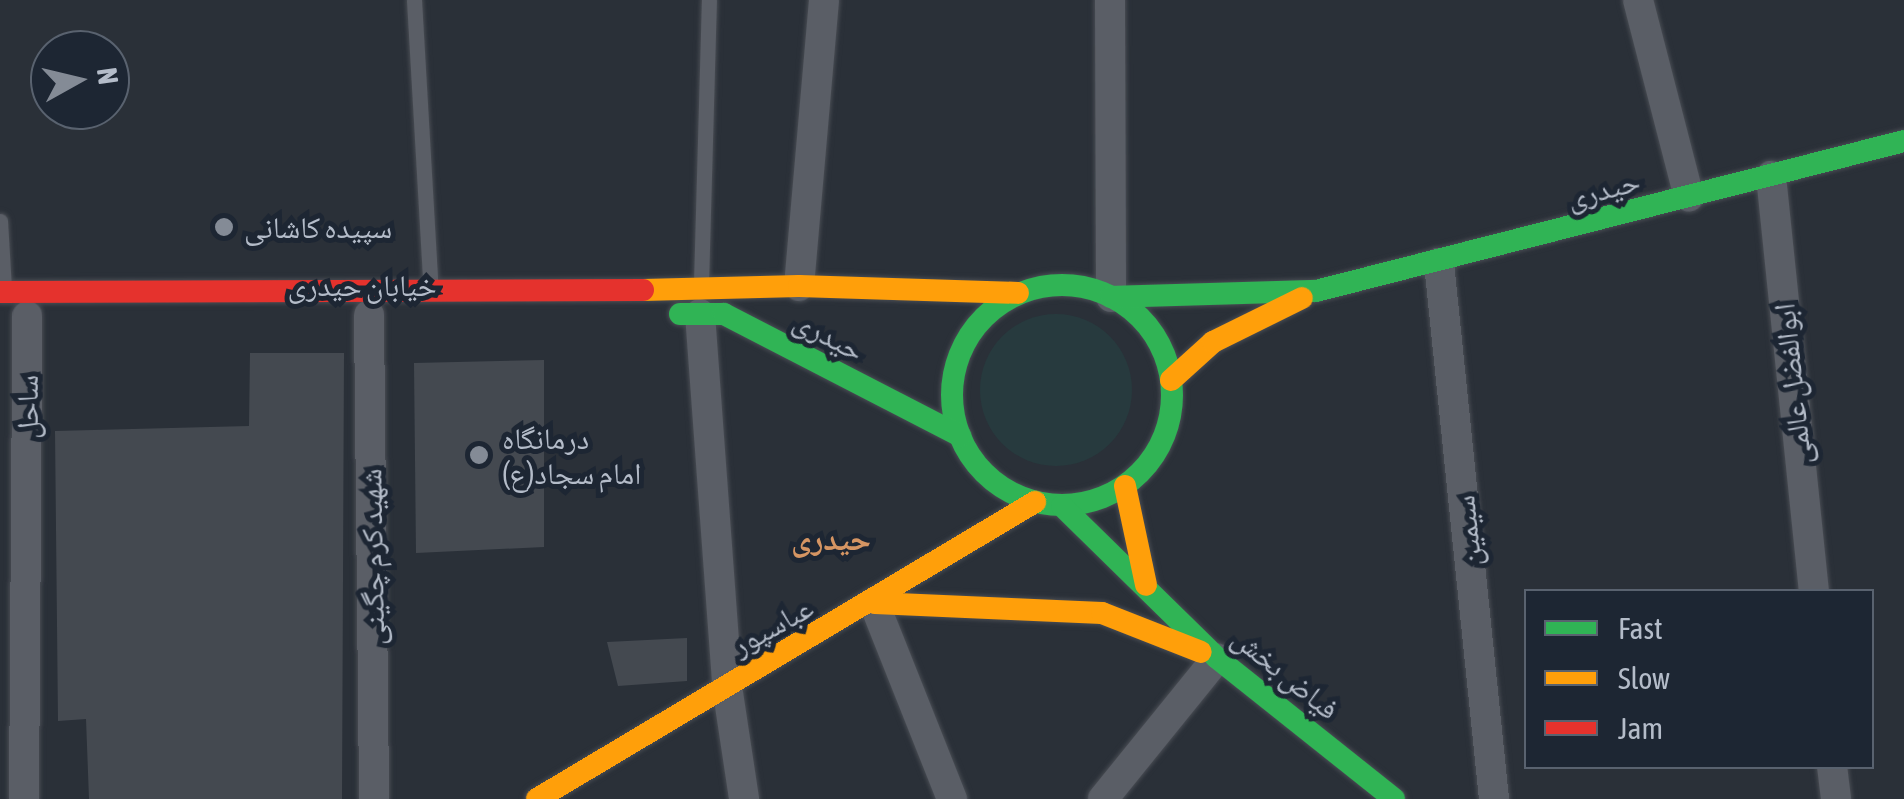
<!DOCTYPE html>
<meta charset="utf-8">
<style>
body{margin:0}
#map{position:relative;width:1904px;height:799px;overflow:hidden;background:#2a3038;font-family:"Asap Condensed","Noto Naskh Arabic",sans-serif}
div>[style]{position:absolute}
.green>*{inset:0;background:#273a3e}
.round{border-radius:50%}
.building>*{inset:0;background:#444950}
.roads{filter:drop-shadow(0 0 2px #484c53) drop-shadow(0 0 2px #484c53)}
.lane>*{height:15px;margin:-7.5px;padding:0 7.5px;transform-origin:7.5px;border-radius:7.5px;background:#5a5e66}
.street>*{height:30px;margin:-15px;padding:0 15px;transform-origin:15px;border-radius:15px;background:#5a5e66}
.fast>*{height:22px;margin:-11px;padding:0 11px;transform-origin:11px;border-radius:11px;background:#30b455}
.fast>.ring{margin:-11px;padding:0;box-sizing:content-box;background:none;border:22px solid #30b455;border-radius:50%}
.slow>*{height:22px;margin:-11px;padding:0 11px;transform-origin:11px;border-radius:11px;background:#ff9f0a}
.jam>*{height:22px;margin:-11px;padding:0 11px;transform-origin:11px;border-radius:11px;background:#e5322d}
.dots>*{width:28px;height:28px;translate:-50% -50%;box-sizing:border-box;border:5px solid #1d2633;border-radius:50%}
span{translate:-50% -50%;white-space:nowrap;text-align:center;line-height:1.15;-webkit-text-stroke:10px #1d2633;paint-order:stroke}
.street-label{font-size:30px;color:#b4bcc9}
.poi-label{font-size:30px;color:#b4bcc9}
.left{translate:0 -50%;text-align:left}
.neighbourhood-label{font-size:32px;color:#d59563;font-weight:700}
.legend{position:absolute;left:1524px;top:589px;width:350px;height:180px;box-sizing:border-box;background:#1d2633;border:2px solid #59626f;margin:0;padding:12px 18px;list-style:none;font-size:30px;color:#b4bcc9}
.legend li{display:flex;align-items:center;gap:20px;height:50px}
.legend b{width:50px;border:2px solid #59626f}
.north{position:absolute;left:30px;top:30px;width:100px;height:100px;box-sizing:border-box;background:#1d2633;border:2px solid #59626f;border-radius:50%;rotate:82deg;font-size:28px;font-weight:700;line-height:40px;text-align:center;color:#b4bcc9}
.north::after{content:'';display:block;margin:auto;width:35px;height:45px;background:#848b96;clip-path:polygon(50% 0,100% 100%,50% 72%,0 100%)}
</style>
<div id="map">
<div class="green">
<div class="round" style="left:980px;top:314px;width:152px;height:152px"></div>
</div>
<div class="building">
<div style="clip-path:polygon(250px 353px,344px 353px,342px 799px,89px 799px,86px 719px,58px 721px,55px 431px,249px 426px)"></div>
<div style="clip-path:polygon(544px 360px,544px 547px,416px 553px,414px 363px)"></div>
<div style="clip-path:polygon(687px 638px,687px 681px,618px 686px,607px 642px)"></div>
</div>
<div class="roads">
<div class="lane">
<div style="left:414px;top:0;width:291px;rotate:86.7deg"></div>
<div style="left:0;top:221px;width:67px;rotate:86.6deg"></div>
<div style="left:701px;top:284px;width:284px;rotate:-88.4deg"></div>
</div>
<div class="street">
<div style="left:1110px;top:0;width:297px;rotate:89.8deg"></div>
<div style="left:1638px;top:0;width:203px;rotate:75.5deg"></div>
<div style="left:1771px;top:176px;width:418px;rotate:84.1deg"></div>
<div style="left:1439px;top:263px;width:539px;rotate:84.14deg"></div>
<div style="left:799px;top:286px;width:287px;rotate:-85deg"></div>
<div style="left:700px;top:314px;width:373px;rotate:85.8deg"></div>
<div style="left:727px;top:686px;width:114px;rotate:81.4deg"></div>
<div style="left:369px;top:315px;width:484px;rotate:89.4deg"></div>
<div style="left:874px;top:603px;width:211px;rotate:68.3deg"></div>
<div style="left:1832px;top:766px;width:33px;rotate:83deg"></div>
<div style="left:24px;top:799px;width:483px;rotate:-89.6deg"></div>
<div style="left:1103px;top:799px;width:181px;rotate:-51deg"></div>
</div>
<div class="fast">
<div class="ring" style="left:952px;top:285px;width:198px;height:198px"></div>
<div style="left:1111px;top:297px;width:205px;rotate:-1.7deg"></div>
<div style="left:1316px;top:291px;width:607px;rotate:-14.31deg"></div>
<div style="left:680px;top:314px;width:44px"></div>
<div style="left:724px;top:314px;width:266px;rotate:27.3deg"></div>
<div style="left:1062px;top:506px;width:217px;rotate:44.4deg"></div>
<div style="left:1217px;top:658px;width:226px;rotate:38.5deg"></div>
</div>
<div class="slow">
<div style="left:643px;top:290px;width:156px;rotate:-1.5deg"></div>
<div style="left:799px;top:286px;width:219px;rotate:1.8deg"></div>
<div style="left:1171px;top:380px;width:57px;rotate:-42.1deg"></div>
<div style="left:1213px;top:342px;width:99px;rotate:-26.3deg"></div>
<div style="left:1125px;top:486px;width:101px;rotate:78deg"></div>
<div style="left:875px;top:603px;width:227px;rotate:2.5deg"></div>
<div style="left:1102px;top:613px;width:106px;rotate:21.5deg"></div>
<div style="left:537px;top:799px;width:580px;rotate:-30.81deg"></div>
</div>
<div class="jam">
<div style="left:0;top:292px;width:643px;rotate:-0.18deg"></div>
</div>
</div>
<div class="dots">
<div style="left:224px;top:227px;background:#848b96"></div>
<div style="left:479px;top:455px;background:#848b96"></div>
</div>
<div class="street-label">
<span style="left:1603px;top:189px;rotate:-15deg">حیدری</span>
<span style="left:362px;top:285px">خیابان حیدری</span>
<span style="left:829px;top:335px;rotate:28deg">حیدری</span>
<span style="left:1792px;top:384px;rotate:-96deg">ابوالفضل عالمی</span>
<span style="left:27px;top:407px;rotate:-90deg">ساحل</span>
<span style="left:1467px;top:531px;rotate:-96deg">سیمین</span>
<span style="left:372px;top:557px;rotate:-91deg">شهید کرم چگینی</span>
<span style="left:772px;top:626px;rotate:-29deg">عباسپور</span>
<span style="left:1286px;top:673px;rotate:39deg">فیاض بخش</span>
</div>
<div class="poi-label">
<span class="left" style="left:244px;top:227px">سپیده کاشانی</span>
<span class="left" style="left:502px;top:455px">درمانگاه<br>امام سجاد(ع)</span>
</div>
<div class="neighbourhood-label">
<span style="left:831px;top:539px">حیدری</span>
</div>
<ul class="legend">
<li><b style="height:12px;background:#30b455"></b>Fast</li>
<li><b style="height:12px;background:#ff9f0a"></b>Slow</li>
<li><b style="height:12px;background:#e5322d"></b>Jam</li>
</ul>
<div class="north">N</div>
</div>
